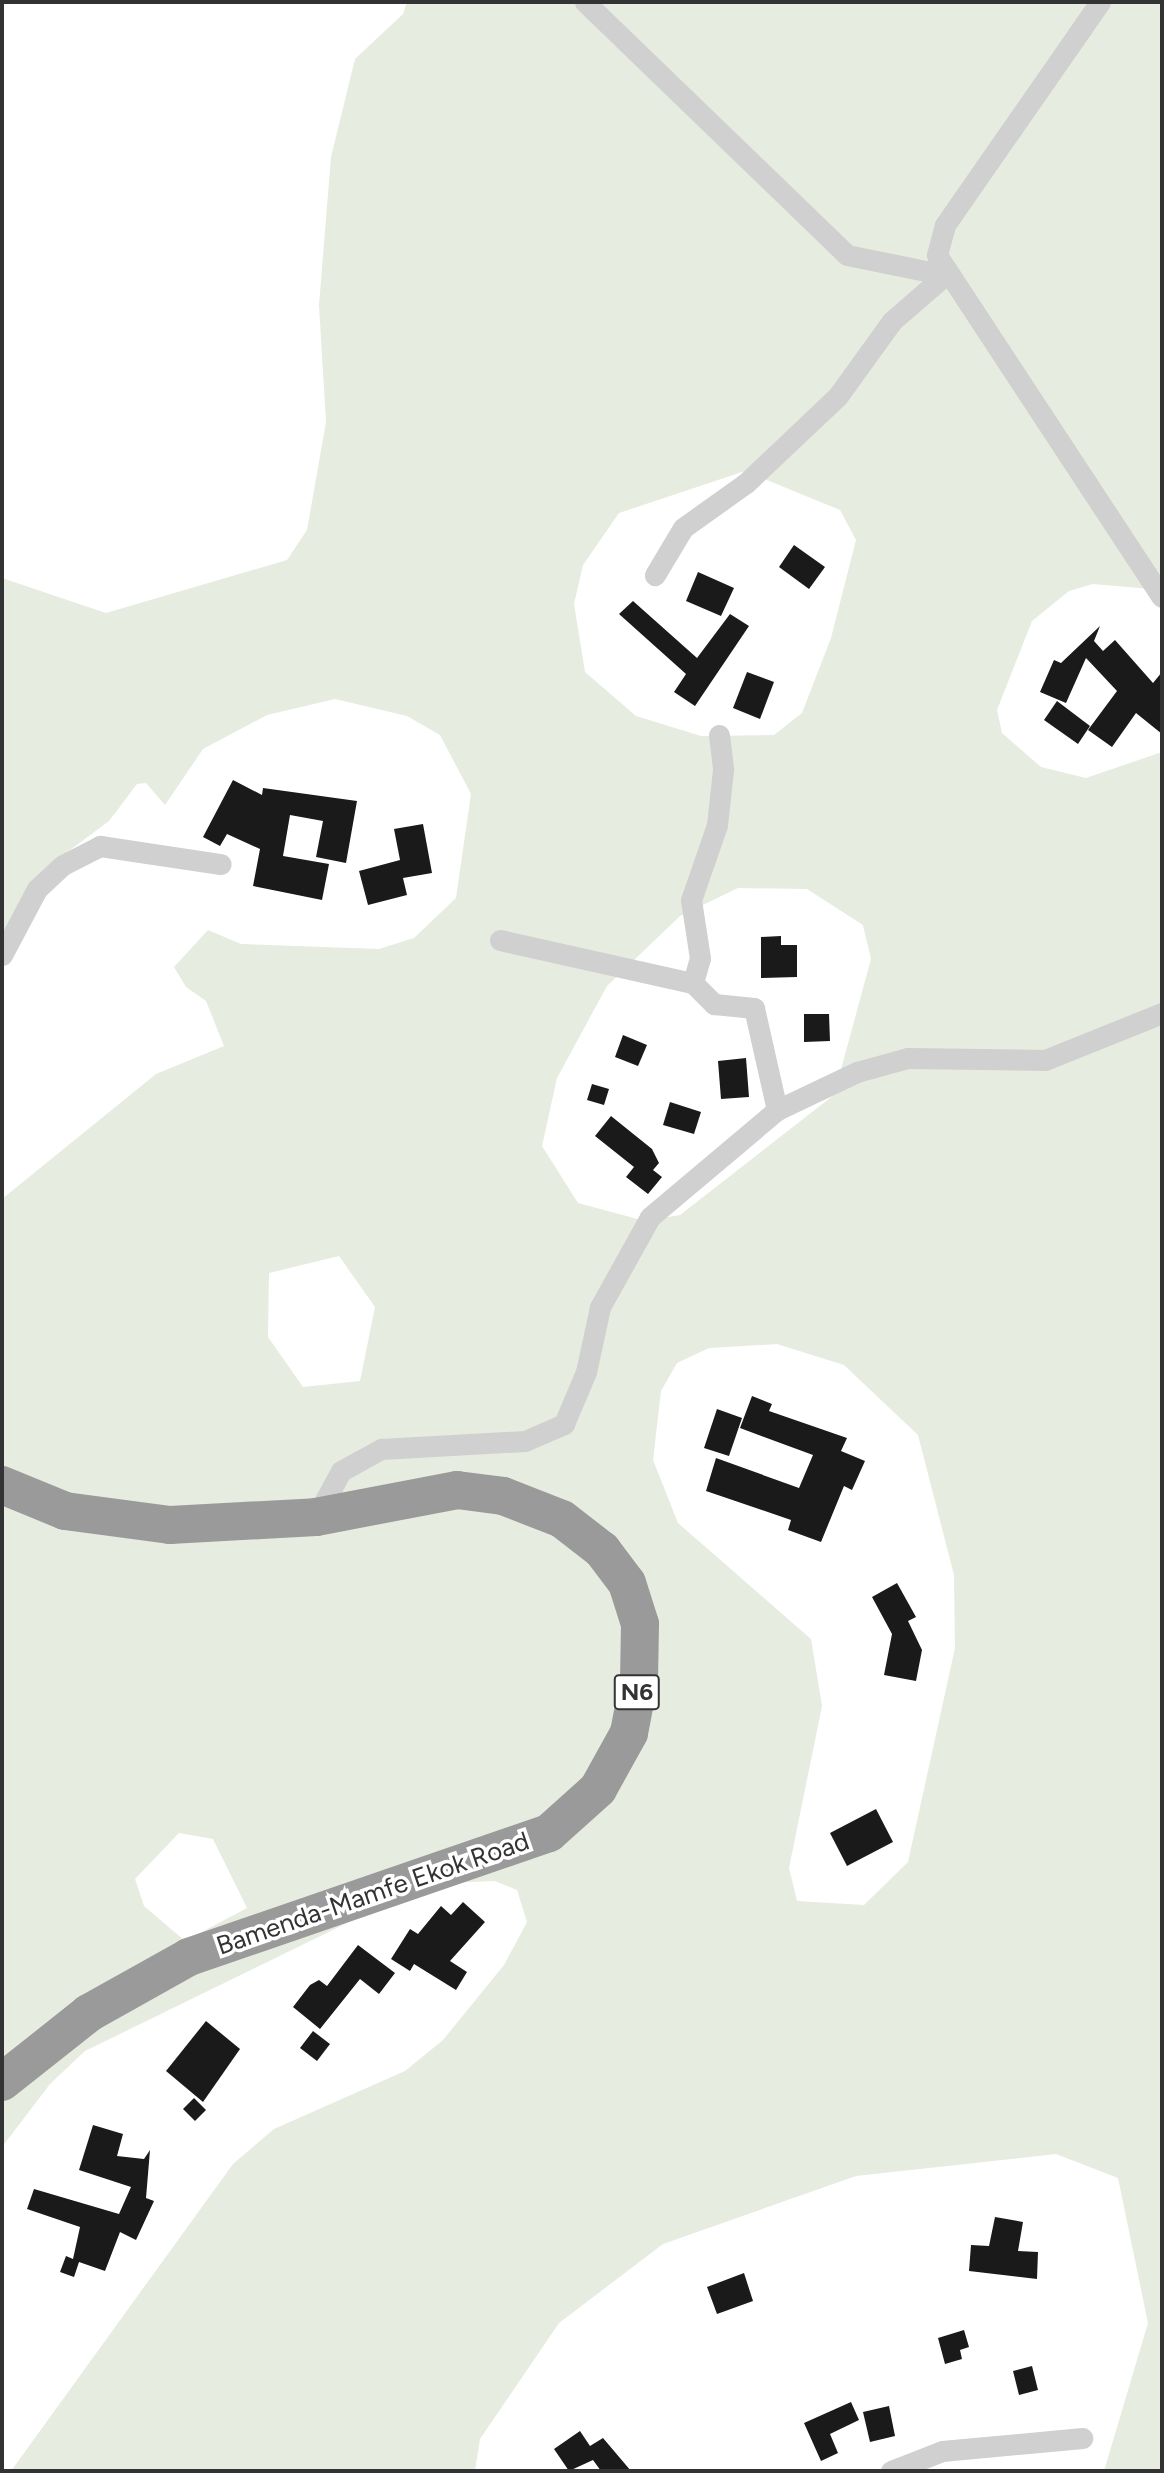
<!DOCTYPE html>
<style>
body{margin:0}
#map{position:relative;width:1164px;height:2473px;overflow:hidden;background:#fff;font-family:Figtree,sans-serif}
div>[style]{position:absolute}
.green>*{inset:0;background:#e6ecdf}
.building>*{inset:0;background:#1a1a1a}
.street>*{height:21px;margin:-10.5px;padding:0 10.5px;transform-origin:10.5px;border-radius:10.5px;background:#d0d0d0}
.highway>*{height:38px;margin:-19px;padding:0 19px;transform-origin:19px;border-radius:19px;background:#9a9a9a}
span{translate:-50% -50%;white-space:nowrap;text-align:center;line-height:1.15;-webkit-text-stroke:7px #fff;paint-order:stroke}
.shield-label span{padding:2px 5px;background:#fff;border:2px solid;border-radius:5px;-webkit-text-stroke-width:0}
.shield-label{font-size:24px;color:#333;font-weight:700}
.street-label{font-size:26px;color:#333}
.frame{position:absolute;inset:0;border:4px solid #333;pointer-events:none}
</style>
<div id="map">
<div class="green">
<div style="clip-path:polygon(evenodd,407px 2px,1162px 2px,1162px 590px,1093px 584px,1069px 591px,1032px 621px,997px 710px,1002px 733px,1041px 767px,1086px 778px,1162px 752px,1162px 2471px,1104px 2471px,1148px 2323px,1118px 2178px,1056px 2154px,856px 2176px,663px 2244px,559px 2323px,480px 2439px,475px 2471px,11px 2471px,233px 2164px,274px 2129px,405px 2071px,443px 2040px,504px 1965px,527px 1922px,517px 1890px,495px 1881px,445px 1883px,396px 1899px,85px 2051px,50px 2084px,2px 2147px,2px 1199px,156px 1074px,224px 1046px,206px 1001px,186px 987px,174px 967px,208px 930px,241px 944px,379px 949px,414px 938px,456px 898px,471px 794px,440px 735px,407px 716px,335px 699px,267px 715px,203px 749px,165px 805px,146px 783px,137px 784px,109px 821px,58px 859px,2px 945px,2px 578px,106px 613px,287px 560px,307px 530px,326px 422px,319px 305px,331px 157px,355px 59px,403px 14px,407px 2px,745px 471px,840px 510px,856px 540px,831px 638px,802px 713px,774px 735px,701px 736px,636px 716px,585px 672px,574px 604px,583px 565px,619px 513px,745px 471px,407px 2px,738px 888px,807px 889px,863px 925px,871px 959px,834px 1095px,680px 1215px,645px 1221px,578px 1203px,542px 1146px,557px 1078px,607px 986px,680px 916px,738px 888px,407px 2px,339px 1256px,375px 1307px,360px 1381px,303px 1387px,268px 1337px,269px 1273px,339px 1256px,407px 2px,777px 1344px,844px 1365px,918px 1435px,954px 1575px,955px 1648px,908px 1862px,864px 1905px,797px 1901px,789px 1868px,822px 1706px,811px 1639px,678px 1523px,653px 1460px,661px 1391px,677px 1363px,709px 1348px,777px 1344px,407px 2px,179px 1833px,213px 1839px,247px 1908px,185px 1941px,144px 1906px,135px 1879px,179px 1833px)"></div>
</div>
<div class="building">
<div style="clip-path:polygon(794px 545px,825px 567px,809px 589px,779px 567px)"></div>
<div style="clip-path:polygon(698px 572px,734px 588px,721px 616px,686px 601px)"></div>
<div style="clip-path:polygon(633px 601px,697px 658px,730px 614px,749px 626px,695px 706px,674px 692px,686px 674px,619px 614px)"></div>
<div style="clip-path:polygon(1100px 626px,1094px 641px,1103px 651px,1115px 640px,1153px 683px,1162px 672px,1162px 734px,1136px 713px,1112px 747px,1088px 730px,1117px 691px,1086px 658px,1066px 703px,1040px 692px,1054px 660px,1061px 663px)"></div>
<div style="clip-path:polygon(747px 672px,774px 682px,760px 719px,733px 708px)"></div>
<div style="clip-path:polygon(1057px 701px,1090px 726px,1078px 744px,1044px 720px)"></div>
<div style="clip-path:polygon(233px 780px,262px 795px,263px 788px,357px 801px,346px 863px,316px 857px,323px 821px,290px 815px,283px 856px,329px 864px,322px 900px,253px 886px,260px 849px,227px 834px,220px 846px,203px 837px)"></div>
<div style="clip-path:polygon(423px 824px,432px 873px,403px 878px,407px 895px,368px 905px,359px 871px,400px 860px,394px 829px)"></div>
<div style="clip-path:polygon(781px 936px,781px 945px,797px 945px,797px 977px,761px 978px,761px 937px)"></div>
<div style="clip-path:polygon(804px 1014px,829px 1014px,830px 1041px,804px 1042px)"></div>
<div style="clip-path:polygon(623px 1035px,647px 1045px,638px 1066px,615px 1057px)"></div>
<div style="clip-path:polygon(746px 1058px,749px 1097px,721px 1099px,718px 1061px)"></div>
<div style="clip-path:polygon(592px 1084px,609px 1089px,604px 1105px,587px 1100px)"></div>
<div style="clip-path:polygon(670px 1102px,701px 1112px,694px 1134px,663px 1125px)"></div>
<div style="clip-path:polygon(611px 1116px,652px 1149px,659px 1163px,653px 1170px,662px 1177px,648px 1194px,626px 1177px,634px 1167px,595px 1136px)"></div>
<div style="clip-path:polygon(752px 1396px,772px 1404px,769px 1411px,847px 1438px,841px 1451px,865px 1461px,852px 1490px,844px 1486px,821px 1542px,788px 1530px,791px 1520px,706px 1491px,716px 1458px,799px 1488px,813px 1455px,740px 1428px)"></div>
<div style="clip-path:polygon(717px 1409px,742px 1418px,729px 1456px,704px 1448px)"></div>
<div style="clip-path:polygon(897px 1583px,916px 1617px,908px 1621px,922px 1650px,916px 1681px,884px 1675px,892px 1634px,872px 1597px)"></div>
<div style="clip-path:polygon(876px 1809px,893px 1842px,847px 1866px,830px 1833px)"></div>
<div style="clip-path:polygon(463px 1902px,485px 1922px,450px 1961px,467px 1972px,456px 1990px,414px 1964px,410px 1971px,391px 1959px,410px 1929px,418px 1934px,441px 1906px,451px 1915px)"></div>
<div style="clip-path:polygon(358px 1945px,395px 1973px,379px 1994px,360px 1979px,320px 2029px,293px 2007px,310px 1985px,319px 1980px,327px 1986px)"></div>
<div style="clip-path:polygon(206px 2021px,240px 2049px,203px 2102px,166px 2071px)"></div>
<div style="clip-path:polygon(313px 2031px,330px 2044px,317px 2061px,300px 2048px)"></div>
<div style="clip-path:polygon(194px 2098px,206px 2110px,195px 2121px,183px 2109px)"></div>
<div style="clip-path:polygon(93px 2125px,123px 2134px,117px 2156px,144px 2159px,150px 2150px,146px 2198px,154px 2201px,136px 2240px,120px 2232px,105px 2271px,79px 2262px,74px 2277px,60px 2272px,66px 2256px,73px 2259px,80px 2227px,27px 2209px,34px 2189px,119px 2214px,131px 2187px,79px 2170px)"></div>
<div style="clip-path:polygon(995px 2217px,1023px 2222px,1018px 2251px,1038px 2252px,1037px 2279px,969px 2271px,971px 2245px,989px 2246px)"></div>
<div style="clip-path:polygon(744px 2273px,753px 2301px,717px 2314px,707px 2287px)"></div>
<div style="clip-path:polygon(964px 2330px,969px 2347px,960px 2350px,962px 2359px,945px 2364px,938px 2338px)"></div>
<div style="clip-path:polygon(1032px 2366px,1038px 2390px,1019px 2395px,1013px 2371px)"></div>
<div style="clip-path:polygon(851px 2402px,859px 2420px,830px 2434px,838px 2453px,821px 2461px,804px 2423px)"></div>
<div style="clip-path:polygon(889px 2406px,895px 2436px,870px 2442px,863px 2412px)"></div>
<div style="clip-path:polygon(580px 2431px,590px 2446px,603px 2438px,631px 2471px,601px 2471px,593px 2460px,569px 2471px,554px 2449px)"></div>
</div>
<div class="street">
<div style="left:585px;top:2px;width:364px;rotate:44deg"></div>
<div style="left:847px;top:255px;width:100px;rotate:11.5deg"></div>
<div style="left:945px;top:275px;width:70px;rotate:139deg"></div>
<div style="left:892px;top:321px;width:92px;rotate:125.8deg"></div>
<div style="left:838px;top:396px;width:127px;rotate:136.6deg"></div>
<div style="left:746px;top:483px;width:77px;rotate:144.5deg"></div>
<div style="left:683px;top:528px;width:55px;rotate:120.8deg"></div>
<div style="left:1100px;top:2px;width:272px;rotate:124.8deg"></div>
<div style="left:945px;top:225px;width:31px;rotate:105deg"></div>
<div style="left:937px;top:255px;width:409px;rotate:56.7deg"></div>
<div style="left:719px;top:735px;width:35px;rotate:83deg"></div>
<div style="left:723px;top:770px;width:55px;rotate:96.2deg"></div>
<div style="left:717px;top:825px;width:79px;rotate:109.1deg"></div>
<div style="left:691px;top:900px;width:59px;rotate:81.2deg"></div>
<div style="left:700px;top:958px;width:26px;rotate:106deg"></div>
<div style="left:693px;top:983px;width:30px;rotate:45deg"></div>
<div style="left:714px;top:1004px;width:40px;rotate:5.7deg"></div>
<div style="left:754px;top:1008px;width:105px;rotate:77.3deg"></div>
<div style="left:500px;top:940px;width:198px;rotate:12.6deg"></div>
<div style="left:2px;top:955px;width:75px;rotate:-62.1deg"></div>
<div style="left:37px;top:889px;width:35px;rotate:-43deg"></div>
<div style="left:63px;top:865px;width:42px;rotate:-27.2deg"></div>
<div style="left:100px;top:846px;width:122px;rotate:8.5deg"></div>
<div style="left:316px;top:1517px;width:52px;rotate:-61.5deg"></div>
<div style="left:341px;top:1471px;width:46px;rotate:-28.8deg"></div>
<div style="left:381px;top:1449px;width:144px;rotate:-3.2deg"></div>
<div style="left:525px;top:1441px;width:43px;rotate:-23.6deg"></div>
<div style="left:564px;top:1424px;width:56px;rotate:-67.1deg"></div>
<div style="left:586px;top:1372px;width:66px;rotate:-77.8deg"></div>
<div style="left:600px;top:1307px;width:103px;rotate:-60.9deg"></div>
<div style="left:650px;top:1217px;width:166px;rotate:-40.1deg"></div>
<div style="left:777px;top:1110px;width:89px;rotate:-25.4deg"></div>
<div style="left:857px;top:1072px;width:53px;rotate:-15.4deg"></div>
<div style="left:908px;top:1058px;width:137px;rotate:0.8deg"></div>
<div style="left:1045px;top:1060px;width:126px;rotate:-21.9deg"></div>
<div style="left:891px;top:2471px;width:55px;rotate:-21.4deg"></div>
<div style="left:942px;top:2451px;width:141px;rotate:-5.3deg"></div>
</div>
<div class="highway">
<div style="left:2px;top:1485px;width:68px;rotate:22.4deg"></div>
<div style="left:65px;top:1511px;width:106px;rotate:7.6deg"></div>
<div style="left:170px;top:1525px;width:146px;rotate:-3.1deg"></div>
<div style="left:316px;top:1517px;width:144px;rotate:-10.8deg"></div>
<div style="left:457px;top:1490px;width:46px;rotate:7.4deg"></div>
<div style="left:503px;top:1496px;width:63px;rotate:21.3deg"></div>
<div style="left:562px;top:1519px;width:51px;rotate:37.8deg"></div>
<div style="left:602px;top:1550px;width:41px;rotate:52.9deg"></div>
<div style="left:627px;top:1583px;width:43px;rotate:72.4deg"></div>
<div style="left:640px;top:1624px;width:57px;rotate:91deg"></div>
<div style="left:639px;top:1681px;width:53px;rotate:100.9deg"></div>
<div style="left:629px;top:1733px;width:64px;rotate:119deg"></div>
<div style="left:598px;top:1789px;width:66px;rotate:138.1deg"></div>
<div style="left:549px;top:1833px;width:381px;rotate:161deg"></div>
<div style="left:189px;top:1957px;width:115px;rotate:150.8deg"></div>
<div style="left:89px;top:2013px;width:111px;rotate:141.6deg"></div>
</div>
<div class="shield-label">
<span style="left:637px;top:1692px">N6</span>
</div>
<div class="street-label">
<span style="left:373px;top:1894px;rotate:-19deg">Bamenda-Mamfe Ekok Road</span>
</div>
<div class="frame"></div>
</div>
